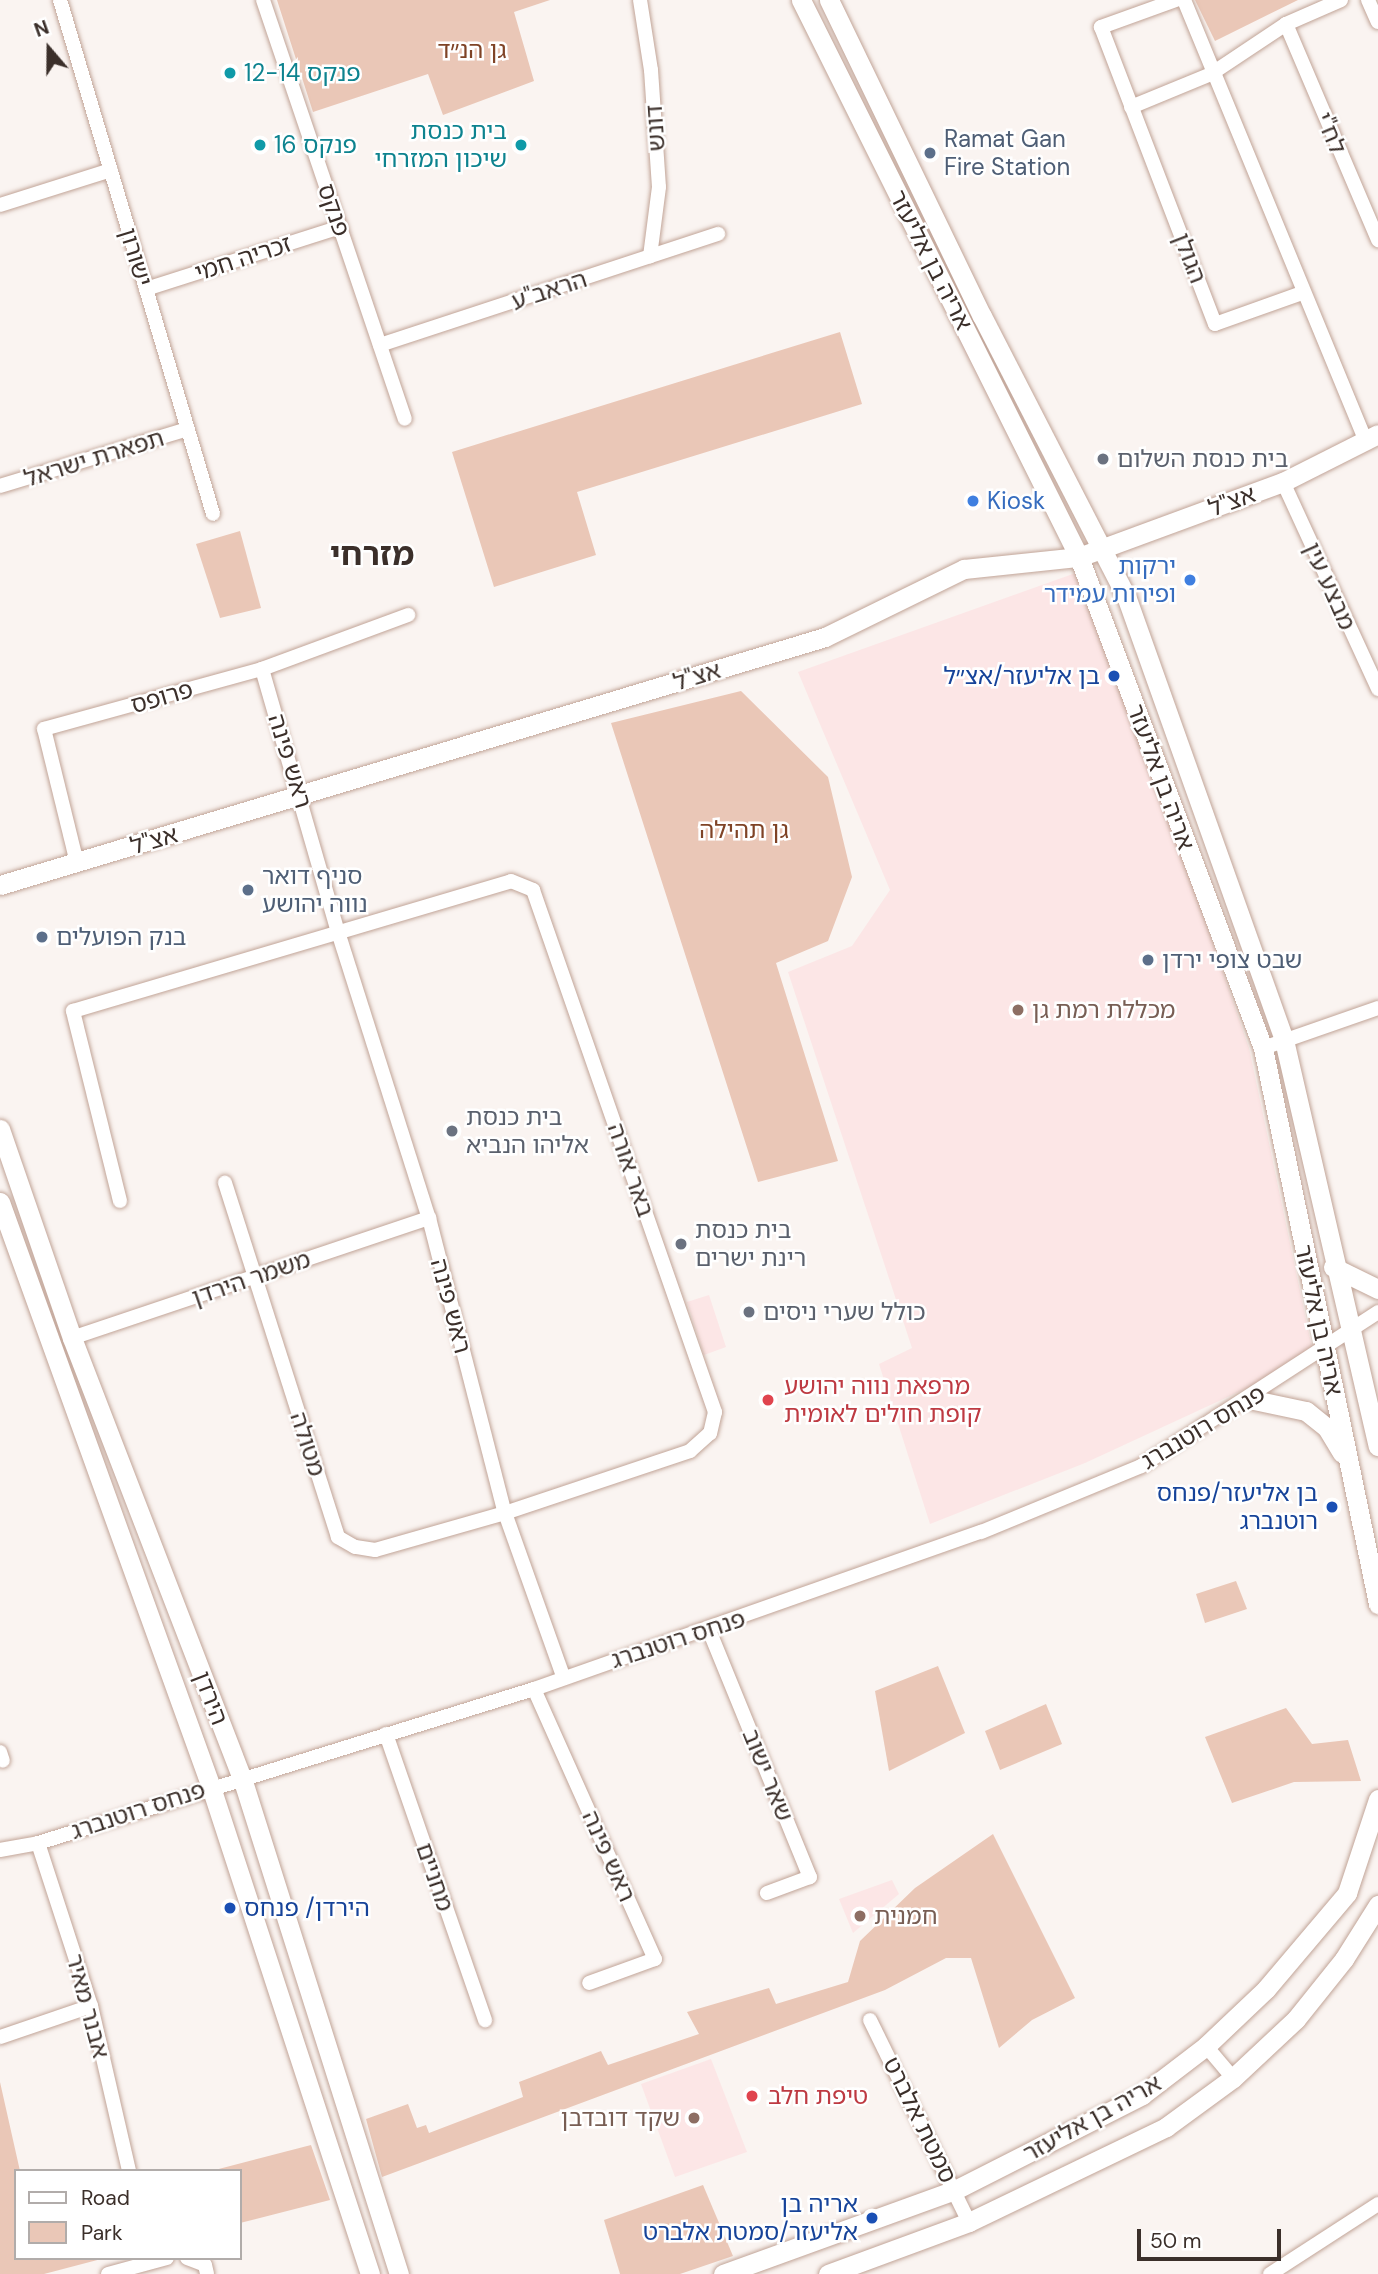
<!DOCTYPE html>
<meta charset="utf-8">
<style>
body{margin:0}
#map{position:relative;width:1378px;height:2274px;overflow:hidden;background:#faf4f1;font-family:"DM Sans","Noto Sans Hebrew",sans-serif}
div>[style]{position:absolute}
.education>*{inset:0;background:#fce6e6}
.green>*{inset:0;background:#eac7b7}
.roads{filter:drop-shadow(0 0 2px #c1a497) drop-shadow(0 0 2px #c1a497)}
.minor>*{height:14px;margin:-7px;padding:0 7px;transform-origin:7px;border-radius:7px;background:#fff}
.tertiary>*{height:19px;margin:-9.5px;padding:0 9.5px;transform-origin:9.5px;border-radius:9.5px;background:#fff}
.dots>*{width:19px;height:19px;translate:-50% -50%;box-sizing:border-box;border:4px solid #fff;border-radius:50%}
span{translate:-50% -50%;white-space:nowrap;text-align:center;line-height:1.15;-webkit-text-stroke:5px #fff;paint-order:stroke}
.park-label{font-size:24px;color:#7f4326}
.culture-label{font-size:24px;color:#0d838f}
.left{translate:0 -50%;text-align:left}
.right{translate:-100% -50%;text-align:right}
.street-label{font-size:24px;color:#3b2f2a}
.service-label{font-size:24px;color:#4e5e75}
.worship-label{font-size:24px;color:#5b616d}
.shop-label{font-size:24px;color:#366cbe}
.transit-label{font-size:24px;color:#164399}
.education-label{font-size:24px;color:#785e54}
.health-label{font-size:24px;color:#be3a42}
.district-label{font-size:32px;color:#3b2f2a;font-weight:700}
.legend{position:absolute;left:14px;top:2169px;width:228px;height:91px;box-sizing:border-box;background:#fff;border:2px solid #b1acaa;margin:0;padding:9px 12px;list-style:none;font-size:21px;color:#3b2f2a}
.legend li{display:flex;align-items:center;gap:14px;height:35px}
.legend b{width:35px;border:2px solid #b1acaa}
.north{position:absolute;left:14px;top:14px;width:70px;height:70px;-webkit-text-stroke:5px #fff;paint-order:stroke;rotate:340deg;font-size:19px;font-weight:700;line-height:28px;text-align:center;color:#3b2f2a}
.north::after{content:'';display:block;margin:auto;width:24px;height:32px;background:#3b2f2a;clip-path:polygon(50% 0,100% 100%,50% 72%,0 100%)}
.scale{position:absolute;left:1137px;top:2229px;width:144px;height:32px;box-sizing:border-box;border:4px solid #3b2f2a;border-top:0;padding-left:9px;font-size:21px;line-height:24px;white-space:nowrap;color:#3b2f2a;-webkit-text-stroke:5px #fff;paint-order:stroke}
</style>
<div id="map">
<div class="education">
<div style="clip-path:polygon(1084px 570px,1249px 1048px,1314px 1357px,1085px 1463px,930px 1524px,879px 1364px,912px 1348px,788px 972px,852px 946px,890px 890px,798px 672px)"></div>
<div style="clip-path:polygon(709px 1295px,726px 1347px,704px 1355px,687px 1302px)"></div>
<div style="clip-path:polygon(892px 1880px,899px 1894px,853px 1933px,839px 1899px)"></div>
<div style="clip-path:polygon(711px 2059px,747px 2152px,675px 2177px,641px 2084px)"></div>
</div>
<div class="green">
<div style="clip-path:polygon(277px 0,550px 0,514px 12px,534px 81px,443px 115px,428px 74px,313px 112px)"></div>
<div style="clip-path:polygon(1195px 0,1298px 0,1215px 41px)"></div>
<div style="clip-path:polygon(840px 332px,862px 404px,577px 492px,596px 555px,494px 587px,452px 452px)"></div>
<div style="clip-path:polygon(240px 531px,261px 608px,220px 618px,196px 544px)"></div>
<div style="clip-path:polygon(741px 691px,828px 777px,852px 877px,828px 941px,776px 963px,838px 1161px,758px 1182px,611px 723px)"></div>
<div style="clip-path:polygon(1236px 1581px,1247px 1609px,1205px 1623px,1196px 1594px)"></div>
<div style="clip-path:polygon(938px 1666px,965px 1733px,889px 1771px,875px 1691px)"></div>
<div style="clip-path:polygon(1046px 1704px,1062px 1744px,1000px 1770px,985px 1731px)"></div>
<div style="clip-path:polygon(1286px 1708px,1312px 1744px,1348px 1740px,1361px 1781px,1294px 1782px,1232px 1803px,1205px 1737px)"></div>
<div style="clip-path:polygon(993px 1834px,1075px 1998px,1032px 2020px,999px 2048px,971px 1958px,946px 1958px,885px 1990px,382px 2177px,366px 2119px,408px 2104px,417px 2128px,426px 2125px,429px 2133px,523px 2097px,519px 2082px,601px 2051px,608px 2065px,699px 2034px,687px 2012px,769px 1988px,776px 2004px,848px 1982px,860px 1941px,915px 1888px)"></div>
<div style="clip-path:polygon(0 2082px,20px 2171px,16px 2171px,16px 2258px,105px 2258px,44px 2274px,0 2274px)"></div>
<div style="clip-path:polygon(311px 2145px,330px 2200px,240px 2223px,240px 2171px,211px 2171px)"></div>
<div style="clip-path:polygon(703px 2185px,733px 2256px,680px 2274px,620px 2274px,604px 2220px)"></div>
</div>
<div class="roads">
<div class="minor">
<div style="left:60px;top:0;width:536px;rotate:73.42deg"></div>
<div style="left:263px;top:0;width:442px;rotate:71.3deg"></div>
<div style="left:640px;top:0;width:71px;rotate:81.1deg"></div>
<div style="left:651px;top:70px;width:117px;rotate:86.1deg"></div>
<div style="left:659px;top:187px;width:70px;rotate:97.4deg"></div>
<div style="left:1176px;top:0;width:80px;rotate:160.2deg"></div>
<div style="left:1101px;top:27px;width:318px;rotate:69deg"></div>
<div style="left:1215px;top:324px;width:92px;rotate:-19.6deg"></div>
<div style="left:1184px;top:0;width:476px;rotate:67.6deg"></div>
<div style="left:1368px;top:0;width:24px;rotate:66deg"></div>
<div style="left:1286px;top:24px;width:235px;rotate:66.9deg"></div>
<div style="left:1131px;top:107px;width:87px;rotate:-22.4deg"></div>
<div style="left:1211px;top:74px;width:90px;rotate:-33.7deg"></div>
<div style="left:1286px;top:24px;width:60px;rotate:-23.6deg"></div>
<div style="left:0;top:205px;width:116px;rotate:-17.5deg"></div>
<div style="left:146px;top:289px;width:204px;rotate:-17.7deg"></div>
<div style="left:380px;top:345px;width:356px;rotate:-18.2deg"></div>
<div style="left:1283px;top:482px;width:228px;rotate:65.3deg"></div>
<div style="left:0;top:486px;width:196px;rotate:-16.9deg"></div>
<div style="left:262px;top:669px;width:277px;rotate:73.9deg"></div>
<div style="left:339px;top:935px;width:297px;rotate:72.4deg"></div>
<div style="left:429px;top:1218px;width:305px;rotate:75.6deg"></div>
<div style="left:505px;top:1513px;width:173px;rotate:70.4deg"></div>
<div style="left:77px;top:863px;width:138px;rotate:-103.8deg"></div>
<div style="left:44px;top:729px;width:226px;rotate:-15.4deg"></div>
<div style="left:262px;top:669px;width:156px;rotate:-20.3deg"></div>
<div style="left:1263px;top:1048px;width:122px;rotate:-19.2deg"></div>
<div style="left:120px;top:1201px;width:196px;rotate:-103.9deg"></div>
<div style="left:73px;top:1011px;width:457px;rotate:-16.5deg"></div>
<div style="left:511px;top:881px;width:24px;rotate:22deg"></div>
<div style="left:533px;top:890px;width:553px;rotate:70.78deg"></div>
<div style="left:715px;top:1412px;width:22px;rotate:103deg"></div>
<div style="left:710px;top:1433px;width:27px;rotate:138deg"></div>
<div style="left:690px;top:1451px;width:195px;rotate:161.5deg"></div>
<div style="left:505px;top:1513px;width:135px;rotate:164.1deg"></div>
<div style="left:375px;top:1550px;width:20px;rotate:-171deg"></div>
<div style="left:355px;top:1547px;width:20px;rotate:-150deg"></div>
<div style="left:338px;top:1537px;width:372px;rotate:-107.7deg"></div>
<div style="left:72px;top:1338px;width:377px;rotate:-18.6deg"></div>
<div style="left:709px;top:1630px;width:267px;rotate:67.8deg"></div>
<div style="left:810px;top:1877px;width:46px;rotate:159.6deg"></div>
<div style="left:534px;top:1689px;width:296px;rotate:65.9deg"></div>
<div style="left:655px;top:1959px;width:70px;rotate:160deg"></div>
<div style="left:386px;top:1734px;width:303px;rotate:70.9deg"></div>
<div style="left:0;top:1752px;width:9px;rotate:72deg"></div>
<div style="left:38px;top:1843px;width:171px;rotate:72deg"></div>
<div style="left:91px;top:2006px;width:169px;rotate:77deg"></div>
<div style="left:0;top:1850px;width:39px;rotate:-10deg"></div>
<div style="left:38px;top:1843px;width:519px;rotate:-17.25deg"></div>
<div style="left:534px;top:1689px;width:474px;rotate:-19.4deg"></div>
<div style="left:981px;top:1532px;width:173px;rotate:-22.4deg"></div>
<div style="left:1141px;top:1466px;width:283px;rotate:-33deg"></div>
<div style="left:870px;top:2020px;width:225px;rotate:63.9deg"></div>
<div style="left:0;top:2037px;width:96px;rotate:-18.8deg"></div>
<div style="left:1206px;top:2046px;width:42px;rotate:49.8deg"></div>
<div style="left:187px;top:2258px;width:19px;rotate:21deg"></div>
<div style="left:205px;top:2265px;width:9px;rotate:77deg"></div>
<div style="left:108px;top:2274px;width:61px;rotate:-15.2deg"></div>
<div style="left:1270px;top:2274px;width:129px;rotate:-32.9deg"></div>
</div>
<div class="tertiary">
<div style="left:801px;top:0;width:623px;rotate:63.48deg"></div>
<div style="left:1079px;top:557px;width:524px;rotate:69.46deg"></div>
<div style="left:1263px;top:1048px;width:568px;rotate:78.31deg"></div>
<div style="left:829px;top:0;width:351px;rotate:64.2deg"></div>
<div style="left:982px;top:316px;width:315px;rotate:62.8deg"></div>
<div style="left:1126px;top:596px;width:471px;rotate:70.4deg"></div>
<div style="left:1284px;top:1040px;width:417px;rotate:77deg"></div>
<div style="left:0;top:885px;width:861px;rotate:-16.73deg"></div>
<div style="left:825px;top:637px;width:155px;rotate:-26.1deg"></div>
<div style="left:964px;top:569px;width:116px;rotate:-6deg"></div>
<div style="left:1079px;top:557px;width:217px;rotate:-20.2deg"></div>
<div style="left:1283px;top:482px;width:106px;rotate:-26.8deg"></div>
<div style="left:0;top:1129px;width:221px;rotate:71deg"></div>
<div style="left:72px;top:1338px;width:472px;rotate:68.9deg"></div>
<div style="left:242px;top:1778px;width:520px;rotate:72.44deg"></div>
<div style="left:0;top:1202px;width:622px;rotate:70.17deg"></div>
<div style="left:211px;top:1787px;width:512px;rotate:71.92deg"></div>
<div style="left:1333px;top:1267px;width:50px;rotate:26.1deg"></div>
<div style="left:1249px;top:1399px;width:58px;rotate:11.9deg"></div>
<div style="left:1306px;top:1411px;width:27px;rotate:39deg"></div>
<div style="left:1327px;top:1428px;width:29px;rotate:59deg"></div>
<div style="left:723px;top:2274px;width:247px;rotate:-19.9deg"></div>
<div style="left:955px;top:2190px;width:210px;rotate:-26.9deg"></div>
<div style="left:1142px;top:2095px;width:81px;rotate:-37.4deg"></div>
<div style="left:1206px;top:2046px;width:83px;rotate:-43.5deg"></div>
<div style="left:1266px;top:1989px;width:126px;rotate:-49.8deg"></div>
<div style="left:1347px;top:1893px;width:99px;rotate:-71.7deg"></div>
<div style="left:828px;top:2274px;width:150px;rotate:-20.2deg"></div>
<div style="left:969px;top:2222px;width:219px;rotate:-25.7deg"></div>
<div style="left:1166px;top:2127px;width:83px;rotate:-36.2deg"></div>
<div style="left:1233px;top:2078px;width:86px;rotate:-43.1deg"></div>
<div style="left:1296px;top:2019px;width:77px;rotate:-51.3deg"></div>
<div style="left:1344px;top:1959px;width:64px;rotate:-57.8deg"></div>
</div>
</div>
<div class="dots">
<div style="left:230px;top:73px;background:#0f9aa8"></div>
<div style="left:260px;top:145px;background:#0f9aa8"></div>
<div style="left:521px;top:145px;background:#0f9aa8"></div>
<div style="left:930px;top:153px;background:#5c6f8a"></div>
<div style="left:1103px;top:459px;background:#6b7280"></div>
<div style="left:973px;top:501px;background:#3f7fe0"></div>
<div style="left:1190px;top:580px;background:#3f7fe0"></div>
<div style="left:1114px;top:676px;background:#1a4fb4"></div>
<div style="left:248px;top:890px;background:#5c6f8a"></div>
<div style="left:42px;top:937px;background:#5c6f8a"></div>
<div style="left:1148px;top:960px;background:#5c6f8a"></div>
<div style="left:1018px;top:1010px;background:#8d6e63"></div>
<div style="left:452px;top:1131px;background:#6b7280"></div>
<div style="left:681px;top:1244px;background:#6b7280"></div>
<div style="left:749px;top:1312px;background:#6b7280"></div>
<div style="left:768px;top:1400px;background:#e0444e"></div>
<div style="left:1332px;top:1507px;background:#1a4fb4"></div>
<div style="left:230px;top:1908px;background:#1a4fb4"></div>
<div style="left:860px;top:1916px;background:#8d6e63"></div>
<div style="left:752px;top:2096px;background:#e0444e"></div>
<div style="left:694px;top:2118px;background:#8d6e63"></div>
<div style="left:872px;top:2218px;background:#1a4fb4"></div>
</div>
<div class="park-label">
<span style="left:472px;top:50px">גן הנ״ד</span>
<span style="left:744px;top:830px">גן תהילה</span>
</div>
<div class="culture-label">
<span class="left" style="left:244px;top:73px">פנקס 12-14</span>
<span class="right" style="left:507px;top:145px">בית כנסת<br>שיכון המזרחי</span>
<span class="left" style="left:274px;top:145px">פנקס 16</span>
</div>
<div class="street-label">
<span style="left:655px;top:128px;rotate:-94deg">דונש</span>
<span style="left:1331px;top:133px;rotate:67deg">לח"י</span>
<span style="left:334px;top:210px;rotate:71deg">פנקס</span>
<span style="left:136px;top:257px;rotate:73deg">ישורון</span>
<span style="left:243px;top:258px;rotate:-18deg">זכריה חמי</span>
<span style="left:1190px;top:258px;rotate:69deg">הגולן</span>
<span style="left:931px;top:260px;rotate:63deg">אריה בן אליעזר</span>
<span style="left:549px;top:290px;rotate:-18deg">הראב"ע</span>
<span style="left:94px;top:458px;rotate:-17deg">תפארת ישראל</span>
<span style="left:1232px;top:501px;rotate:-20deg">אצ"ל</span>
<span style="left:1330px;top:586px;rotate:66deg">מבצע עין</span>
<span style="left:697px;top:676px;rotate:-17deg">אצ"ל</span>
<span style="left:162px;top:697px;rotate:-16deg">פרופס</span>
<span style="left:290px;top:761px;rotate:73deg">ראש פינה</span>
<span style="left:1161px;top:777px;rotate:70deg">אריה בן אליעזר</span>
<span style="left:154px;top:840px;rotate:-16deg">אצ"ל</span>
<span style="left:631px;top:1170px;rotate:71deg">באר אורה</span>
<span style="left:251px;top:1278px;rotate:-19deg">משמר הירדן</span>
<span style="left:451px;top:1306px;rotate:75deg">ראש פינה</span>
<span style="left:1319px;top:1320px;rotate:78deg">אריה בן אליעזר</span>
<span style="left:1203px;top:1427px;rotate:-31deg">פנחס רוטנברג</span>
<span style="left:308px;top:1444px;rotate:72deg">מטולה</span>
<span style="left:678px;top:1639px;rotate:-18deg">פנחס רוטנברג</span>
<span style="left:211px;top:1698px;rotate:69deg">הירדן</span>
<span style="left:768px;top:1775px;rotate:68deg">שאר ישוב</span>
<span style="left:138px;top:1810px;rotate:-18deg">פנחס רוטנברג</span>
<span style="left:609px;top:1856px;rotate:66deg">ראש פינה</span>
<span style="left:435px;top:1877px;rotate:71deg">מחניים</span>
<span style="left:88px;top:2006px;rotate:75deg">אבנר מאיר</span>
<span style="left:1092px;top:2118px;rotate:-29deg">אריה בן אליעזר</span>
<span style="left:920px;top:2120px;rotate:64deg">סמטת אלברט</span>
</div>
<div class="service-label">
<span class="left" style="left:944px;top:153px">Ramat Gan<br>Fire Station</span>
<span class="left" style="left:262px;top:890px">סניף דואר<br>נווה יהושע</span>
<span class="left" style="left:56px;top:937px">בנק הפועלים</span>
<span class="left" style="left:1162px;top:960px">שבט צופי ירדן</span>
</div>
<div class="worship-label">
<span class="left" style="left:1117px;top:459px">בית כנסת השלום</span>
<span class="left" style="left:466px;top:1131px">בית כנסת<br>אליהו הנביא</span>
<span class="left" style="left:695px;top:1244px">בית כנסת<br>רינת ישרים</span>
<span class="left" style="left:763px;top:1312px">כולל שערי ניסים</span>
</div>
<div class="shop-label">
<span class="left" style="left:987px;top:501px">Kiosk</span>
<span class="right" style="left:1176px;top:580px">ירקות<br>ופירות עמידר</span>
</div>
<div class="transit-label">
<span class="right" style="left:1100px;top:676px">בן אליעזר/אצ״ל</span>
<span class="right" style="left:1318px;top:1507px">בן אליעזר/פנחס<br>רוטנברג</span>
<span class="left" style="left:244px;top:1908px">הירדן/ פנחס</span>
<span class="right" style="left:858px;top:2218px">אריה בן<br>אליעזר/סמטת אלברט</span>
</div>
<div class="education-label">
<span class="left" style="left:1032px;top:1010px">מכללת רמת גן</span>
<span class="left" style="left:874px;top:1916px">חמנית</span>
<span class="right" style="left:680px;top:2118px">שקד דובדבן</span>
</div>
<div class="health-label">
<span class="left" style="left:784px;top:1400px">מרפאת נווה יהושע<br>קופת חולים לאומית</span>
<span class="left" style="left:768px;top:2096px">טיפת חלב</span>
</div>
<div class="district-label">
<span style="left:372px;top:554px">מזרחי</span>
</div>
<ul class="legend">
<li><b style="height:9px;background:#fff"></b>Road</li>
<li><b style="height:19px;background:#eac7b7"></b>Park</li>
</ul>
<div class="north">N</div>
<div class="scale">50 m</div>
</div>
